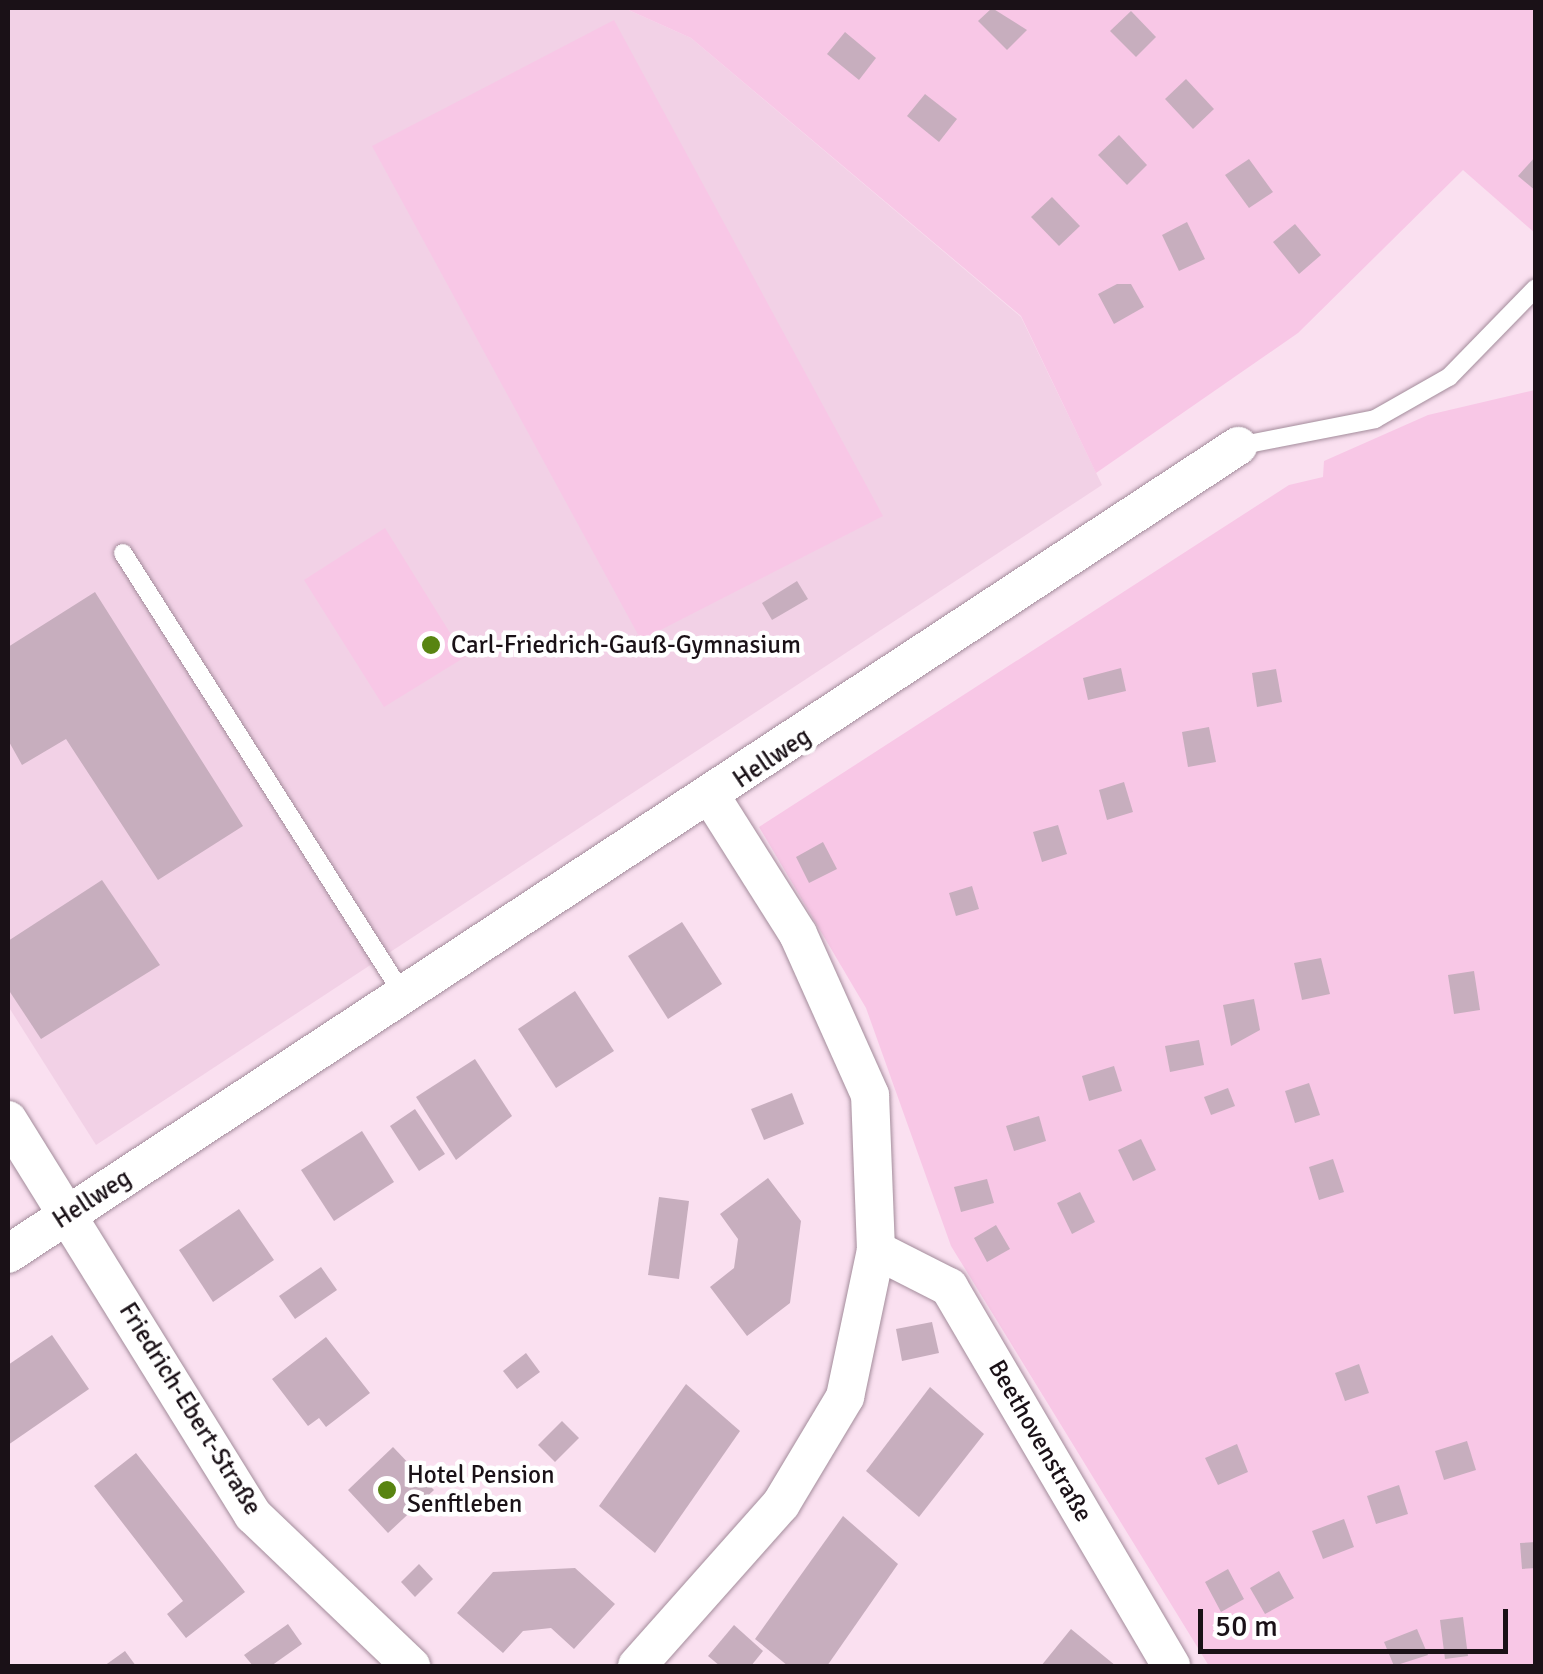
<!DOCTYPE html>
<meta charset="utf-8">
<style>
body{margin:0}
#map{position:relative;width:1543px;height:1674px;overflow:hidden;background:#fae0f0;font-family:Signika,sans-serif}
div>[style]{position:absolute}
.built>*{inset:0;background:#f2d1e6}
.green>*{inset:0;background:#f8c7e6}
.building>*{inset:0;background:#c7aebe}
.roads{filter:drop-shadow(0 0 2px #a38c9b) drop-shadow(0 0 2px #a38c9b)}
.service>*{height:18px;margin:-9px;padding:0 9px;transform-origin:9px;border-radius:9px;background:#fff}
.minor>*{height:38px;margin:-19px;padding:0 19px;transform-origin:19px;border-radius:19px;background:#fff}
.dots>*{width:28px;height:28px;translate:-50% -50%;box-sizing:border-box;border:5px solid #fff;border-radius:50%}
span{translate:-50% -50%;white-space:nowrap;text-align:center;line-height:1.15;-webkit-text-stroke:9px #fff;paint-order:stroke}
.poi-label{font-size:25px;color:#1a1117}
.left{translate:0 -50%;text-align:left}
.street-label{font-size:25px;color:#1a1117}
.frame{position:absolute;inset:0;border:10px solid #1a1117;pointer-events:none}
.scale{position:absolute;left:1198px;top:1609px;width:310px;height:45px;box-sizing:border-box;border:5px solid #1a1117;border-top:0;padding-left:12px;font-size:30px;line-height:35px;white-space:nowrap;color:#1a1117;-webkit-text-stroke:8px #fff;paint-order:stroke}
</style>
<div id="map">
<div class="built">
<div style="clip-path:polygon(8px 8px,624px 8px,691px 38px,1021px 317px,1102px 485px,96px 1145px,8px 1006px)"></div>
</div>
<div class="green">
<div style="clip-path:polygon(624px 8px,1535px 8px,1535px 233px,1463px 170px,1298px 333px,1096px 473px,1021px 316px,691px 38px)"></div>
<div style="clip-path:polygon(614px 20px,883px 516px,641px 640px,372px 146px)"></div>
<div style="clip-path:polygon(1535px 390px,1535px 1666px,1209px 1666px,951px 1246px,866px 1008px,759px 827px,1289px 485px,1323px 477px,1324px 461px,1428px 415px)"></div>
<div style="clip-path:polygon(385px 528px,465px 657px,384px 707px,304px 580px)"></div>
</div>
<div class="building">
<div style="clip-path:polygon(992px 8px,1027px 30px,1007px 50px,978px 21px)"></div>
<div style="clip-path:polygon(1131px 11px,1156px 37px,1136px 57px,1110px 31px)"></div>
<div style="clip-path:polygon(845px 32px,876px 58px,859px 80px,827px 54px)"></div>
<div style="clip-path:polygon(1186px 79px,1214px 109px,1193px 129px,1165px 99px)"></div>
<div style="clip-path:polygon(925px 94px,957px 119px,939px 142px,907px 116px)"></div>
<div style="clip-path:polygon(1119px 135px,1147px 165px,1127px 185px,1098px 155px)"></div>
<div style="clip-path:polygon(1536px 156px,1536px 191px,1518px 176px)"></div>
<div style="clip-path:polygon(1249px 159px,1273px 192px,1249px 208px,1225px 175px)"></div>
<div style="clip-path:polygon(1052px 197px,1080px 226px,1059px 246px,1031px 217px)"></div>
<div style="clip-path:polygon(1187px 222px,1205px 259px,1179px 271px,1162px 235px)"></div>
<div style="clip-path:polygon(1295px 224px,1321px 255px,1299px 274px,1273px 242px)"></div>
<div style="clip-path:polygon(1117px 284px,1131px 284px,1144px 307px,1114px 324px,1098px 294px)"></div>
<div style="clip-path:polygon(797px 581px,808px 599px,772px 620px,762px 603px)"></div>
<div style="clip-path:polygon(95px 592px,243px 826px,158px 880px,66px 739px,22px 765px,8px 740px,8px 647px)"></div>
<div style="clip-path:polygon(1121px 668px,1126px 691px,1088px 700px,1083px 678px)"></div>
<div style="clip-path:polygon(1276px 669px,1282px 702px,1257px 707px,1252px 673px)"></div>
<div style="clip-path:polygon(1209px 727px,1216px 762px,1188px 767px,1182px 732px)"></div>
<div style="clip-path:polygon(1124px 782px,1133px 812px,1107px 820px,1099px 790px)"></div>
<div style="clip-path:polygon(1058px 825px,1067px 854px,1042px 862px,1033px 832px)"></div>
<div style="clip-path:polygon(823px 842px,837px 869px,809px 883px,796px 857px)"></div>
<div style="clip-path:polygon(102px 880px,160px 965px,41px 1039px,8px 989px,8px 941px)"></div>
<div style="clip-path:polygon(972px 886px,979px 909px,956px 916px,949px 893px)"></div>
<div style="clip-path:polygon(682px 922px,722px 984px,668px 1019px,628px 956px)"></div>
<div style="clip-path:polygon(1321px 958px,1330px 994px,1302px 1000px,1294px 963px)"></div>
<div style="clip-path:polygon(1474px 971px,1480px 1010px,1454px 1014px,1448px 975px)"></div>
<div style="clip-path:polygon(575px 991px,614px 1051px,556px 1088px,518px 1029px)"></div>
<div style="clip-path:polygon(1254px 999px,1260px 1030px,1231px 1046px,1223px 1005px)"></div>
<div style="clip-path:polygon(1199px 1040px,1204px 1065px,1170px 1072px,1165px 1046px)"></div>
<div style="clip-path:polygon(475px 1059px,512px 1116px,456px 1160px,416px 1097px)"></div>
<div style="clip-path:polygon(1114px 1066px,1122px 1091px,1089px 1101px,1082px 1076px)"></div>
<div style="clip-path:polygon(1309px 1083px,1320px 1115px,1295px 1123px,1285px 1091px)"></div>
<div style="clip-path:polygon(1228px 1088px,1235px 1106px,1211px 1115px,1204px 1097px)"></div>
<div style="clip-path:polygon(792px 1093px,804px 1124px,764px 1140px,751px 1109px)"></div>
<div style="clip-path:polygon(415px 1109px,445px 1154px,419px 1171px,390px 1126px)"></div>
<div style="clip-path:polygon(1039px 1116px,1046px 1141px,1014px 1151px,1006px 1126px)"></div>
<div style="clip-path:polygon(362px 1131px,394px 1182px,334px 1221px,301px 1170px)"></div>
<div style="clip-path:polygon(1141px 1139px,1156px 1170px,1133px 1181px,1118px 1150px)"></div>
<div style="clip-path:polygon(1333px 1159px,1344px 1192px,1319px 1200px,1309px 1167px)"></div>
<div style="clip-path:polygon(768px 1178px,801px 1221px,790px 1303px,747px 1336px,710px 1287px,734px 1268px,736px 1254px,738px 1239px,720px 1214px)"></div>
<div style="clip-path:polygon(987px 1179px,994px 1203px,961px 1212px,954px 1187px)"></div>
<div style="clip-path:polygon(1080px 1192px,1095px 1222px,1072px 1234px,1057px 1203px)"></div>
<div style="clip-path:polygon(659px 1197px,689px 1201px,679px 1279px,648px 1275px)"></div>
<div style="clip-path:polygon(239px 1209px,274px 1260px,213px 1302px,179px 1250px)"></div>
<div style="clip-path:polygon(996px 1225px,1010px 1249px,987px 1262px,974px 1238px)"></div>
<div style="clip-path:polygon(321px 1267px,337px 1290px,295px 1319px,279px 1296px)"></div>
<div style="clip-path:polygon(932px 1322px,939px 1353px,902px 1361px,896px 1329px)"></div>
<div style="clip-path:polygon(52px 1335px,89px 1389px,8px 1445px,8px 1365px)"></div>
<div style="clip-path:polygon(326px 1337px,370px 1393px,326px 1427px,319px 1418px,308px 1426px,272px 1379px)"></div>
<div style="clip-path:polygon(526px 1353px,540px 1372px,517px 1389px,503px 1371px)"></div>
<div style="clip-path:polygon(1359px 1364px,1369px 1393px,1345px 1401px,1335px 1373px)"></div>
<div style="clip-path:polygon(686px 1384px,740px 1431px,655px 1553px,599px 1506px)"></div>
<div style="clip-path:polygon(930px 1387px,984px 1434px,919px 1517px,866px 1471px)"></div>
<div style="clip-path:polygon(562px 1421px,579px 1438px,555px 1462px,538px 1445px)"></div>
<div style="clip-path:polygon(1467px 1441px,1476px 1470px,1444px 1480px,1435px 1451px)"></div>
<div style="clip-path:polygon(1237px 1444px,1248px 1472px,1218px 1485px,1205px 1458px)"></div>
<div style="clip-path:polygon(393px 1447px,434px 1490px,388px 1533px,348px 1490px)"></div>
<div style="clip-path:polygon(136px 1453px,245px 1592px,186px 1638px,167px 1614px,183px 1601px,94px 1486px)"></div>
<div style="clip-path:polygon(1399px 1485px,1408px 1514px,1376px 1524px,1367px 1496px)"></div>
<div style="clip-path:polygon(843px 1516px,898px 1564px,827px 1666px,788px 1666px,755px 1639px)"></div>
<div style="clip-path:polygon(1344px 1519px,1354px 1547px,1323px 1559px,1312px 1531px)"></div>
<div style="clip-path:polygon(1536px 1542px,1536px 1568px,1522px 1569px,1520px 1543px)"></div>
<div style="clip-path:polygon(419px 1564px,433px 1579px,415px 1597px,401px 1582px)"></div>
<div style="clip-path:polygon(575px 1568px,615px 1604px,574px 1649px,551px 1628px,523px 1631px,503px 1653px,457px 1613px,493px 1572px)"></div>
<div style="clip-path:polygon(1228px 1569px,1244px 1599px,1221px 1612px,1205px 1582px)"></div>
<div style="clip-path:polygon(1279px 1571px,1294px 1598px,1265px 1614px,1250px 1588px)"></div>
<div style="clip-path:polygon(1463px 1617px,1468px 1656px,1445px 1659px,1440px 1620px)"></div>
<div style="clip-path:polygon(288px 1624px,302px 1644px,271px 1666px,253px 1666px,244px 1655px)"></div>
<div style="clip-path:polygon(734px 1625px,763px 1651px,751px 1666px,720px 1666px,708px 1656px)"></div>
<div style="clip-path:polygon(1071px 1629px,1116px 1666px,1041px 1666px)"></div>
<div style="clip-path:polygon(1417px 1629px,1428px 1655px,1394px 1666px,1384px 1642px)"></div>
<div style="clip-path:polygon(125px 1651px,136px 1666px,104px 1666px)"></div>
</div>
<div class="roads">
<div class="service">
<div style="left:1238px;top:446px;width:140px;rotate:-11.1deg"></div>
<div style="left:1375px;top:419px;width:85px;rotate:-29.6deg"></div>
<div style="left:1449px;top:377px;width:124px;rotate:-45.7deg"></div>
<div style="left:123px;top:553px;width:525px;rotate:57.61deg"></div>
</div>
<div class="minor">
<div style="left:8px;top:1120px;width:465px;rotate:58.2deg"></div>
<div style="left:253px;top:1515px;width:219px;rotate:43.7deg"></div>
<div style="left:876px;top:1250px;width:82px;rotate:26.9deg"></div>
<div style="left:949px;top:1287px;width:439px;rotate:59.6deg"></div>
<div style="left:8px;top:1254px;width:1472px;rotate:-33.3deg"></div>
<div style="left:637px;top:1666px;width:217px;rotate:-48.4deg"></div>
<div style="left:781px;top:1504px;width:125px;rotate:-59.1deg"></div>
<div style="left:845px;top:1397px;width:150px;rotate:-78.1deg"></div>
<div style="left:876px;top:1250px;width:155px;rotate:-92.2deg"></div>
<div style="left:870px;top:1095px;width:176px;rotate:-114.1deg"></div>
<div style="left:798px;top:934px;width:161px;rotate:-122.3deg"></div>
</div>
</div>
<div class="dots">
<div style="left:431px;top:645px;background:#588411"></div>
<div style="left:387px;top:1490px;background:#588411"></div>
</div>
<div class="poi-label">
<span class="left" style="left:451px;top:645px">Carl-Friedrich-Gauß-Gymnasium</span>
<span class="left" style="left:407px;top:1490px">Hotel Pension<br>Senftleben</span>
</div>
<div class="street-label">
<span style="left:772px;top:758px;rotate:-34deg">Hellweg</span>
<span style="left:92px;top:1199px;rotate:-33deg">Hellweg</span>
<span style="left:190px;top:1409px;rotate:58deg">Friedrich-Ebert-Straße</span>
<span style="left:1040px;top:1441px;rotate:60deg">Beethovenstraße</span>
</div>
<div class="frame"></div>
<div class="scale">50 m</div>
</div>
